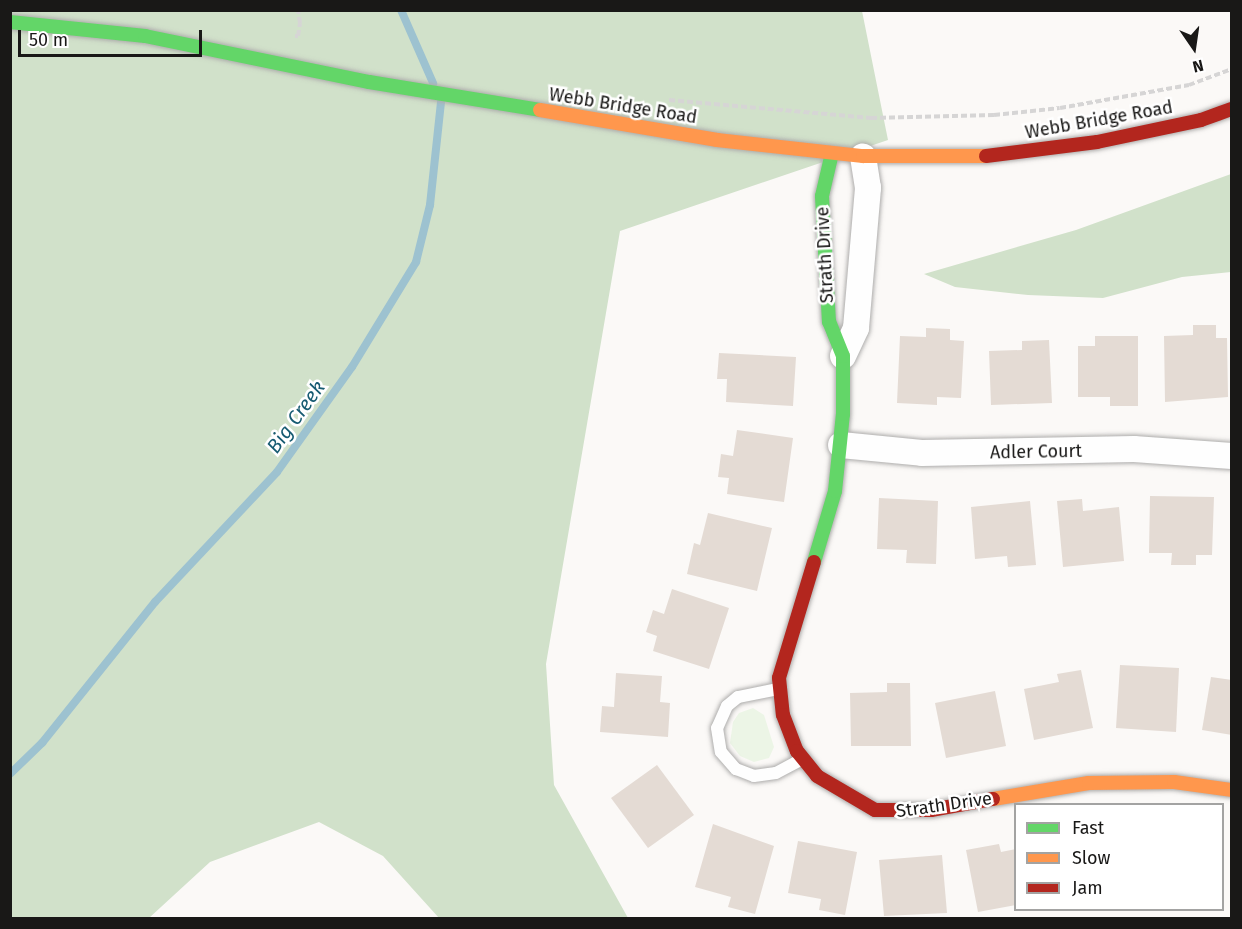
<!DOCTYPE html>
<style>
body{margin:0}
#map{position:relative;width:1242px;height:929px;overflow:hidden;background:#fbf9f7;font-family:"Fira Sans",sans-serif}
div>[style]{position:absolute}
.green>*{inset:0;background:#ecf5e6}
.forest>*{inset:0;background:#d1e1ca}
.stream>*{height:8px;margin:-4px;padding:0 4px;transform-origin:4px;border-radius:4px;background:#9dc2d0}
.building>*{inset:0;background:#e4dbd4}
.path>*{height:4px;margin-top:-2px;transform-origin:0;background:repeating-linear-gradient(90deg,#d6d5d5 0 6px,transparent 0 9px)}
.roads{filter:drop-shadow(0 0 2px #aeadac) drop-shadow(0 0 2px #aeadac)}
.lane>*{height:12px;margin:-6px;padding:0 6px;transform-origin:6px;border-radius:6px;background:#fefefe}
.street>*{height:26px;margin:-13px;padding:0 13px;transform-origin:13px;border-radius:13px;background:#fefefe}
.fast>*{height:14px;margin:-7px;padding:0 7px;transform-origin:7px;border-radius:7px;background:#63d668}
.slow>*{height:14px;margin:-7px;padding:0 7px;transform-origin:7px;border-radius:7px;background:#ff974d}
.jam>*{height:14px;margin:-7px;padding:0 7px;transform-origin:7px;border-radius:7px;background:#b3261e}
span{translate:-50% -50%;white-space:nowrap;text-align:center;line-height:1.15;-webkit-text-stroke:5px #fff;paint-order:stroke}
.street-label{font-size:18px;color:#191817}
.water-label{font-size:20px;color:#175b72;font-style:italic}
.frame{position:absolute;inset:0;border:12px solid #191817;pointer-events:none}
.legend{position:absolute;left:1014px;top:803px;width:210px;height:108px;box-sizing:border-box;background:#fff;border:2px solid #a3a3a2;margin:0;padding:8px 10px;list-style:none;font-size:18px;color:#191817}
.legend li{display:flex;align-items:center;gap:12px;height:30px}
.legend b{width:30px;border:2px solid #a3a3a2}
.north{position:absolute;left:1164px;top:18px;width:60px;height:60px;-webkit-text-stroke:4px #fff;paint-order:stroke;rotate:167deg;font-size:16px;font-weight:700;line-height:24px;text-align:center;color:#191817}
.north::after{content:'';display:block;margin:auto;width:21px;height:27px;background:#191817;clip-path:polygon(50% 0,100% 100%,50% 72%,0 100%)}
.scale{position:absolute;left:18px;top:30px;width:184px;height:27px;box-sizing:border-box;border:3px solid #191817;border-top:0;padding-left:8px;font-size:18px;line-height:21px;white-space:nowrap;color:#191817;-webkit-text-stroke:4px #fff;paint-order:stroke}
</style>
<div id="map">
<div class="green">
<div style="clip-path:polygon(753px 708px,764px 715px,774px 747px,769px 758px,754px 762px,740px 756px,730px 743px,733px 722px,739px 713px)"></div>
</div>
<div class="forest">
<div style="clip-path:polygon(10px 11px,862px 11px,888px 140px,620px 231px,546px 664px,554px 785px,628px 918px,439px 918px,383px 856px,319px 822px,210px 862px,149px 918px,11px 918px)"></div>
<div style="clip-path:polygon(1231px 174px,1231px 272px,1182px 277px,1103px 298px,1028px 295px,955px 287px,924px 274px,1076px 230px)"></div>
</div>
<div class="stream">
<div style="left:401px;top:10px;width:80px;rotate:66.3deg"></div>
<div style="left:10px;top:774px;width:45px;rotate:-44.1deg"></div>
<div style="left:42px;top:743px;width:181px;rotate:-51.3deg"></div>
<div style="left:155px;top:602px;width:178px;rotate:-46.8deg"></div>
<div style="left:277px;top:472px;width:129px;rotate:-54.5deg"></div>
<div style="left:352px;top:367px;width:123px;rotate:-58.6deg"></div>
<div style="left:416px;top:262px;width:59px;rotate:-76.2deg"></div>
<div style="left:430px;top:205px;width:104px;rotate:-83.9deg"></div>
</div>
<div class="building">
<div style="clip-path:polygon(1193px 325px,1216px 325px,1216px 338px,1227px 338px,1228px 397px,1165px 402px,1164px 336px,1193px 335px)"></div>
<div style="clip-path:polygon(926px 328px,950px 329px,950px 340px,964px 341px,961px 398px,937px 397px,937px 405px,897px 403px,900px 336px,926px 337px)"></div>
<div style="clip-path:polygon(1095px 336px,1138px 336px,1138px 406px,1110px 406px,1110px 397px,1078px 397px,1078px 346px,1095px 346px)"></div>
<div style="clip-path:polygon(1049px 340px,1052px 403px,991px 405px,989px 351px,1022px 350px,1022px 341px)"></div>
<div style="clip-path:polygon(719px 353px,796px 357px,793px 406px,726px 402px,727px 379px,717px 379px)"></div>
<div style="clip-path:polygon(737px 430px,793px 438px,784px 502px,727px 494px,729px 478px,718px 477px,721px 454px,733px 456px)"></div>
<div style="clip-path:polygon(1150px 496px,1214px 497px,1212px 555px,1196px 555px,1196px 565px,1171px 565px,1172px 553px,1149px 553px)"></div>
<div style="clip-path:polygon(879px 498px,938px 501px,936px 564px,906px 563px,907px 550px,877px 549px)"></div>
<div style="clip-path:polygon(1082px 499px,1083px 511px,1119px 507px,1124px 561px,1063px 567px,1057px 501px)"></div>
<div style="clip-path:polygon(1030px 501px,1036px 565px,1008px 567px,1007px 556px,975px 559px,971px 507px)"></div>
<div style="clip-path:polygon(708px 513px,772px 528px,757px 591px,687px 574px,694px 543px,700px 545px)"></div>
<div style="clip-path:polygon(672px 589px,729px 608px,709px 669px,653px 651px,657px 636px,646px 632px,653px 610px,664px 614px)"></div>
<div style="clip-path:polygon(1120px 665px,1179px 668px,1176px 732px,1116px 728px)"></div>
<div style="clip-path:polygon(1081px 670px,1093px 728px,1034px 740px,1024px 689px,1059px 682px,1057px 674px)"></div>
<div style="clip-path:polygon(616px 673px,662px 676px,660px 702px,670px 703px,668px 737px,600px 732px,602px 706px,614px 707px)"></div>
<div style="clip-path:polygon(1211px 677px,1232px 680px,1232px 735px,1202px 730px)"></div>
<div style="clip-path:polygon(887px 683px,910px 683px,911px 746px,851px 746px,850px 693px,887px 692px)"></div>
<div style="clip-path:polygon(995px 691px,1006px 746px,946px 758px,935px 703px)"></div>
<div style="clip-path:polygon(657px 765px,694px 815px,648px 848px,611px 798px)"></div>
<div style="clip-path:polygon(713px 824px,774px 846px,755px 914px,728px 907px,731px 897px,695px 887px)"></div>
<div style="clip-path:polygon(798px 841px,857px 852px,845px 915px,819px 910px,821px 899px,788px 893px)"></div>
<div style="clip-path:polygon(999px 844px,1001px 852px,1016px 849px,1016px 905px,978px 912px,966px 850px)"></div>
<div style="clip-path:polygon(942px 855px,947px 913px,884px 916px,879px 860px)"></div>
</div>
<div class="path">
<div style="left:295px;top:36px;width:3px"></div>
<div style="left:298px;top:36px;width:13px;rotate:-81deg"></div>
<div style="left:300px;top:23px;width:13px;rotate:-99deg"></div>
<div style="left:669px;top:100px;width:203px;rotate:5.1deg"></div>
<div style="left:871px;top:118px;width:123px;rotate:-1.4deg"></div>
<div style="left:994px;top:115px;width:66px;rotate:-6.1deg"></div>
<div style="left:1060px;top:108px;width:131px;rotate:-10.1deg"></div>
<div style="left:1189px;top:85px;width:46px;rotate:-20.4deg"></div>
</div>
<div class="roads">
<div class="lane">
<div style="left:778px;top:689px;width:41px;rotate:168.7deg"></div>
<div style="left:738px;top:697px;width:14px;rotate:141deg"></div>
<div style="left:727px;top:706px;width:24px;rotate:114deg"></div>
<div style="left:717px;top:728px;width:24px;rotate:81deg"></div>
<div style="left:721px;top:752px;width:23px;rotate:49deg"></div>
<div style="left:736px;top:769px;width:19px;rotate:21deg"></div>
<div style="left:754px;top:776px;width:22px;rotate:-8deg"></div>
<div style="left:776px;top:773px;width:30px;rotate:-28deg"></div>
</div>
<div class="street">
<div style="left:843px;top:356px;width:31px;rotate:-65deg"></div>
<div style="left:856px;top:328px;width:141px;rotate:-85.1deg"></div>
<div style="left:868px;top:188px;width:32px;rotate:-99deg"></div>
<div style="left:841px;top:445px;width:81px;rotate:5.6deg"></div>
<div style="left:922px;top:453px;width:212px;rotate:-1.1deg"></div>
<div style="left:1134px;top:449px;width:98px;rotate:4.1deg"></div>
</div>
<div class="fast">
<div style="left:10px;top:22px;width:136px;rotate:5.9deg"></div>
<div style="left:145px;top:36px;width:229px;rotate:11.6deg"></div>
<div style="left:369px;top:82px;width:173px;rotate:9.3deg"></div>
<div style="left:814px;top:562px;width:74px;rotate:-73.5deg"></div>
<div style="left:835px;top:491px;width:77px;rotate:-84.1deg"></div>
<div style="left:843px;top:414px;width:58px;rotate:-90deg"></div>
<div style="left:843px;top:356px;width:37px;rotate:-112deg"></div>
<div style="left:829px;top:322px;width:126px;rotate:-93.2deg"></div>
<div style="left:822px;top:196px;width:44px;rotate:-76.9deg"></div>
</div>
<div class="slow">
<div style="left:540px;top:110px;width:180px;rotate:9.6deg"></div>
<div style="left:717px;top:140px;width:147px;rotate:6.3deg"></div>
<div style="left:863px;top:156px;width:123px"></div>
<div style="left:993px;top:799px;width:97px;rotate:-9.5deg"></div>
<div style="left:1089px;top:783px;width:85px;rotate:-0.7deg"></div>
<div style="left:1174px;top:782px;width:59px;rotate:7.9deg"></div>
</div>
<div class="jam">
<div style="left:986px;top:156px;width:112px;rotate:-7.2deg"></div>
<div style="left:1097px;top:142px;width:106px;rotate:-11.9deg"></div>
<div style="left:1201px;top:120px;width:33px;rotate:-20deg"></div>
<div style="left:814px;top:562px;width:121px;rotate:106.8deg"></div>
<div style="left:779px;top:678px;width:37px;rotate:84deg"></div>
<div style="left:783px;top:715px;width:39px;rotate:69deg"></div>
<div style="left:797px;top:751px;width:32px;rotate:51deg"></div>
<div style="left:817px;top:776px;width:67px;rotate:30.4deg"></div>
<div style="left:875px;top:810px;width:56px"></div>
<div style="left:931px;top:810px;width:63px;rotate:-10.1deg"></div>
</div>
</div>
<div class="street-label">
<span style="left:623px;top:106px;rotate:9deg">Webb Bridge Road</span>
<span style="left:1099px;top:120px;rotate:-10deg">Webb Bridge Road</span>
<span style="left:825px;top:255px;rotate:-93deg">Strath Drive</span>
<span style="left:1036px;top:452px;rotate:-1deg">Adler Court</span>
<span style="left:944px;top:805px;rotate:-8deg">Strath Drive</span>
</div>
<div class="water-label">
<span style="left:296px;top:417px;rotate:-54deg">Big Creek</span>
</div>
<div class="frame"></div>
<ul class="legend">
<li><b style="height:8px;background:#63d668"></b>Fast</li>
<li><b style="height:8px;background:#ff974d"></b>Slow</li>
<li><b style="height:8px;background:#b3261e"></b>Jam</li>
</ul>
<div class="north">N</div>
<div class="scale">50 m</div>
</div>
